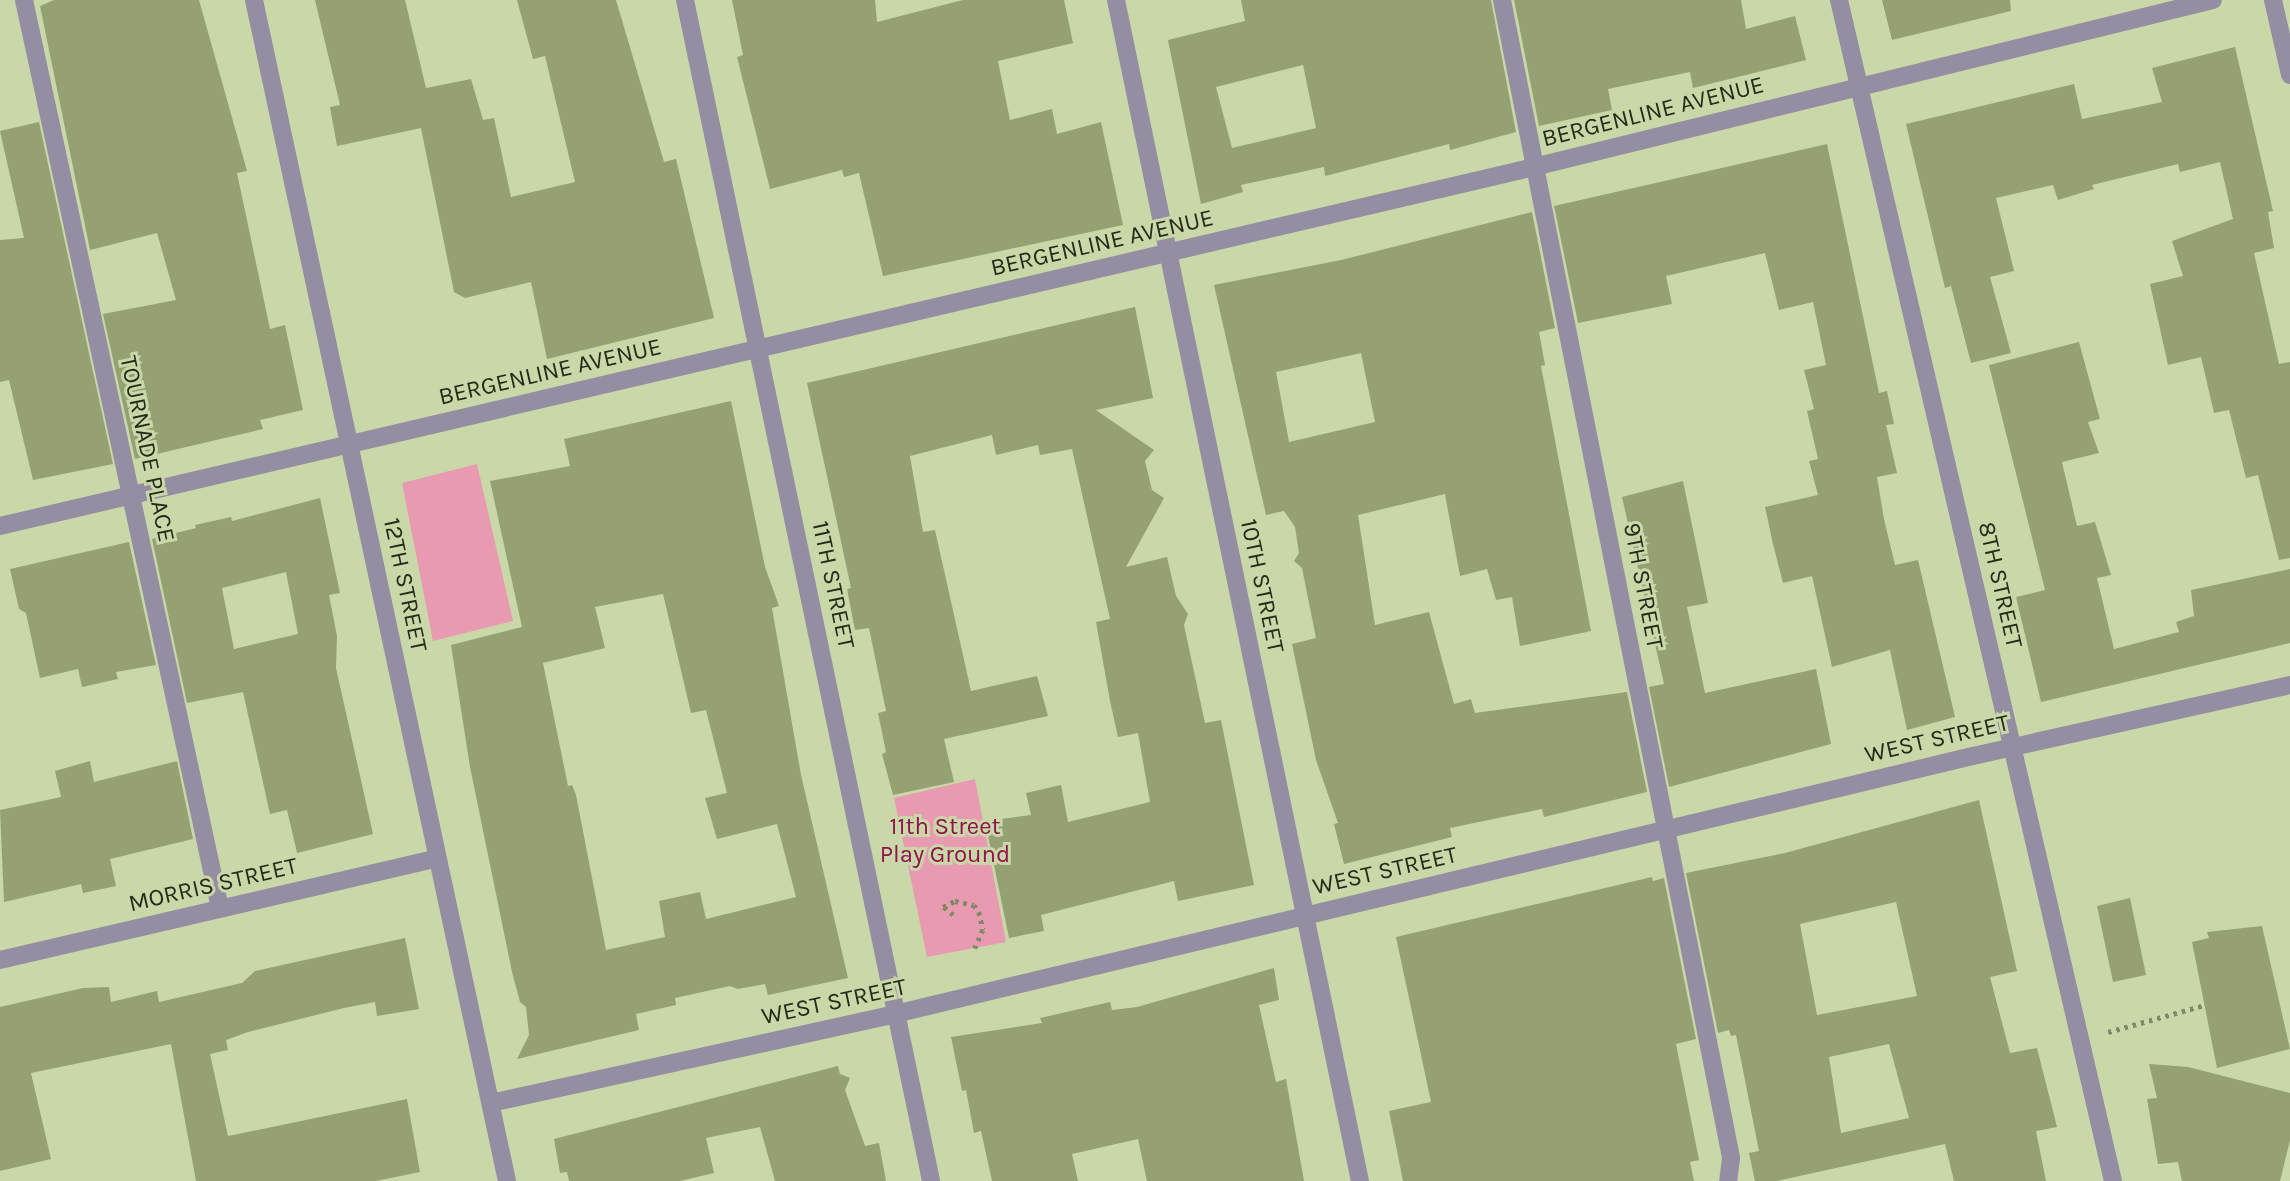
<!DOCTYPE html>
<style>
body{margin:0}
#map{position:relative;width:2290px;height:1181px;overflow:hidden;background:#cad7a8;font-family:Karla,sans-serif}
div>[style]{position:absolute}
.green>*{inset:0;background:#e89ab1}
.building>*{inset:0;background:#95a173}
.path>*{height:4.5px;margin-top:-2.25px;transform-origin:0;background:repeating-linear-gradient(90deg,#808967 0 3.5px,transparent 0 8.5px)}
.minor>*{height:18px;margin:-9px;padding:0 9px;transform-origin:9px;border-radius:9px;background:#948ea2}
span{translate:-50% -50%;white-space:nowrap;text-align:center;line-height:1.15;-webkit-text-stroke:6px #cad7a8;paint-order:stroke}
.street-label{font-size:24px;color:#262b19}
.park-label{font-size:24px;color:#90134c}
</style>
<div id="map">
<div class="green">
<div style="clip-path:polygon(477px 464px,513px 621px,433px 641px,402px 483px)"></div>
<div style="clip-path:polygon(975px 779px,1006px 942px,927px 957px,894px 798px)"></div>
</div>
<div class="building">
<div style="clip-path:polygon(54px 0,199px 0,247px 171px,237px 173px,270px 329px,285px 325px,303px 410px,260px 420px,263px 429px,135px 459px,103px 314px,176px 300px,157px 233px,90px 250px,40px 6px)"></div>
<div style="clip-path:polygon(315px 0,405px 0,426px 88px,471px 79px,483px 120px,494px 118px,511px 197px,575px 182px,545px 56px,533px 59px,517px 0,616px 0,664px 162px,676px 159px,714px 318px,547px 359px,531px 282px,465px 298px,454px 292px,421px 128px,337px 146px,330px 107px,340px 105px)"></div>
<div style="clip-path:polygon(732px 0,875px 0,877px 22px,963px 0,1064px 0,1073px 43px,998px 61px,1010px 120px,1052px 109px,1057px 134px,1101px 122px,1123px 225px,883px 276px,859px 173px,844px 177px,842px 170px,770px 189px,737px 57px,743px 55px)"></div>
<div style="clip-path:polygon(evenodd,1241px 0,1491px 0,1516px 132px,1450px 150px,1449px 144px,1325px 176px,1324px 167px,1241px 185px,1243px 192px,1201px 204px,1168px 40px,1245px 21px,1241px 0,1303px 65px,1316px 128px,1232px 148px,1216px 87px,1303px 65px)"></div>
<div style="clip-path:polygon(1514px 0,1741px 0,1746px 29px,1795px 16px,1806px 60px,1693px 88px,1690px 72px,1608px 89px,1612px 110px,1539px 126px)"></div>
<div style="clip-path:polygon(1882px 0,2010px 0,2011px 11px,1892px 40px)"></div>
<div style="clip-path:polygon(2235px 47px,2273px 211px,2268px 212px,2274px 248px,2254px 253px,2279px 364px,2290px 362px,2290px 558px,2279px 560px,2258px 475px,2246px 478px,2229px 410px,2214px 413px,2201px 357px,2168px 365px,2150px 284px,2183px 276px,2172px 241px,2233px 219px,2220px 162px,2180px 172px,2178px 164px,2092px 185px,2094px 189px,2058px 200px,2053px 185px,1996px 198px,2014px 271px,1990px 277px,2011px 353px,1971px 363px,1951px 286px,1945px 288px,1906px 124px,2074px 84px,2082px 119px,2162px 102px,2152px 68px)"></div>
<div style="clip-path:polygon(39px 122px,113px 464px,33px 480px,9px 380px,0 382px,0 240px,24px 238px,0 131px)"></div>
<div style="clip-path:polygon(1827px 144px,1879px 393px,1887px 391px,1894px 424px,1886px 425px,1897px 473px,1877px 477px,1884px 519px,1895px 565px,1918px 560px,1955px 717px,1907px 730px,1890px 650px,1832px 667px,1812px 576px,1783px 583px,1773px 544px,1765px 507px,1818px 495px,1809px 461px,1818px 459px,1807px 411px,1814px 409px,1804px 370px,1826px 365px,1813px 302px,1779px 310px,1765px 253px,1666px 276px,1672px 304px,1578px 323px,1554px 206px)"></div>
<div style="clip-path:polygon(evenodd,1532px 212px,1555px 328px,1539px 332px,1545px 365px,1541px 366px,1591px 631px,1520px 646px,1512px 597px,1496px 600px,1487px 569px,1460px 576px,1445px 494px,1358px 515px,1375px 625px,1429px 612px,1454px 704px,1471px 699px,1475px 713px,1627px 692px,1647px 792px,1544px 817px,1542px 809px,1450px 828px,1452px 837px,1344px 864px,1334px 824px,1338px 823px,1316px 760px,1292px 644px,1316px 638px,1302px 568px,1294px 561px,1299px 553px,1295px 527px,1284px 511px,1266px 515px,1214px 285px,1341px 260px,1532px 212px,1361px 353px,1375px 422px,1289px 442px,1276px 372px,1361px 353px)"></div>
<div style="clip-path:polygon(1135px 307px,1153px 398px,1096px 410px,1154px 450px,1145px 461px,1152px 490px,1164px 498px,1126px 567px,1167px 557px,1176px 596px,1188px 614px,1184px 625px,1205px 723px,1221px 720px,1254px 885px,1178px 901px,1174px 881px,1041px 915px,1044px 931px,1009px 938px,985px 821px,1031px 815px,1026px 793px,1061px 785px,1068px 822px,1150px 802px,1138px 733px,1118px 737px,1110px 701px,1096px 622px,1110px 619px,1072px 449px,1040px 455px,1038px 445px,996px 455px,992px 435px,910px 456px,923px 532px,935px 530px,971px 691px,1037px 676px,1048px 716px,944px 739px,954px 782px,893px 795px,882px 754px,886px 752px,878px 713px,886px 711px,869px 628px,855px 630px,847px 589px,851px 588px,807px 383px)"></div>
<div style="clip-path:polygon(2079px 342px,2100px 419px,2088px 422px,2099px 453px,2062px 462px,2077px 526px,2095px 522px,2111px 575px,2097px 578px,2114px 649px,2179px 632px,2176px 622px,2194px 616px,2191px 590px,2290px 569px,2290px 643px,2041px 702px,2016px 597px,2045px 590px,1989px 365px)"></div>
<div style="clip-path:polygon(evenodd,731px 401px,765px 567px,779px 606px,772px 608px,801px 775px,848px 978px,768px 995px,765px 984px,738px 989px,730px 986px,675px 998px,676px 1005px,636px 1014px,639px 1030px,517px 1059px,529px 1035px,526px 1007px,520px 1002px,512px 972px,470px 767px,451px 645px,522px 627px,490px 481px,570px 466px,564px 439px,731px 401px,663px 594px,691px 713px,706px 710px,727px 793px,705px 798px,717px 839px,777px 824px,796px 897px,706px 919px,700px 892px,659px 901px,665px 937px,606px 950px,576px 795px,572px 785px,568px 786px,543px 663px,605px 648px,595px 607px,663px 594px)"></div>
<div style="clip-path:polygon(1683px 481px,1708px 603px,1687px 607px,1705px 693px,1816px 669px,1831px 744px,1669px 787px,1649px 687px,1664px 684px,1622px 497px)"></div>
<div style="clip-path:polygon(evenodd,320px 498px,340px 593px,329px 595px,337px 636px,336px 668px,373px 834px,297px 853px,287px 810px,270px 814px,243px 692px,187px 703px,152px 539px,196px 528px,195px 525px,231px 517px,232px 521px,320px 498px,286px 572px,298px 634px,234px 649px,222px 588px,286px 572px)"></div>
<div style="clip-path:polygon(129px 542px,156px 665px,116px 672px,118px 679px,82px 687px,78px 669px,40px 678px,26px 613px,19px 609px,10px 569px)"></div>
<div style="clip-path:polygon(90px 761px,94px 782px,177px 761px,193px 839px,110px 859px,116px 886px,83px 893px,81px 884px,4px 902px,0 810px,61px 797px,55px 771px)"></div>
<div style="clip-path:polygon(evenodd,1979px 800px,2017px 971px,1990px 977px,2010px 1053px,2037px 1048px,2057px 1127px,2036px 1131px,2046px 1181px,1954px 1181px,1945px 1144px,1777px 1181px,1755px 1181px,1749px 1153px,1759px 1151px,1736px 1035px,1731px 1036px,1729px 1030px,1718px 1033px,1686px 873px,1785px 853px,1979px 800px,1896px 902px,1917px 996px,1817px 1015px,1800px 924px,1896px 902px,1979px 800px,1889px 1044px,1909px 1118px,1841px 1133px,1829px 1057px,1889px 1044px)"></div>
<div style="clip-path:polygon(1652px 877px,1653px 881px,1664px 878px,1696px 1039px,1676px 1044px,1699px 1160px,1690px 1162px,1694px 1181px,1403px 1181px,1389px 1111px,1431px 1102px,1396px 937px)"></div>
<div style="clip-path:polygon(2130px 898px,2146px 975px,2113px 982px,2097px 906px)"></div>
<div style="clip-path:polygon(2262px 926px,2290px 1049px,2217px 1068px,2192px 942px,2209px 938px,2207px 932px)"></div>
<div style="clip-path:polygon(405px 938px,419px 1009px,377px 1016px,375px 1002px,344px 1008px,248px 1032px,226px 1040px,228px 1050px,210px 1054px,228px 1136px,407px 1099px,420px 1172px,376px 1181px,196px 1181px,171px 1044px,31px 1073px,51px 1159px,0 1171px,0 1007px,83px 988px,109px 987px,111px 1002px,157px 991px,159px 1002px,242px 983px,255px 971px)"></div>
<div style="clip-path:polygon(1274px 968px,1279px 1000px,1259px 1005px,1276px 1082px,1286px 1079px,1304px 1181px,1147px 1181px,1138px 1139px,1072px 1154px,1078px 1181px,992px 1181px,981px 1131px,974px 1133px,966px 1090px,962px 1091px,951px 1037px,1042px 1023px,1040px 1018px,1110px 1002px,1112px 1010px,1137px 1007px)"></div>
<div style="clip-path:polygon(2149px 1064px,2188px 1067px,2290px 1093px,2290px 1140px,2280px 1181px,2182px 1181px,2178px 1162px,2158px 1164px,2147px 1099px,2157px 1098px)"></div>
<div style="clip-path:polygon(838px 1066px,840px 1074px,850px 1078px,845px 1090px,865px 1146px,879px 1143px,886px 1181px,775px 1181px,760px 1127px,706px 1138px,714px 1173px,680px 1181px,569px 1181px,567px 1172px,560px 1173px,554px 1139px)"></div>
</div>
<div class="path">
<div style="left:953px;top:915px;width:13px;rotate:-141deg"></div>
<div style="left:943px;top:907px;width:13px;rotate:-27deg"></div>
<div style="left:955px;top:901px;width:19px;rotate:12deg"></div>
<div style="left:974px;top:905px;width:9px;rotate:54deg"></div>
<div style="left:979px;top:912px;width:18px;rotate:77deg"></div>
<div style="left:983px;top:930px;width:20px;rotate:114deg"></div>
<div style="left:2108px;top:1032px;width:101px;rotate:-15.6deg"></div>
</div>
<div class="minor">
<div style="left:24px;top:0;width:929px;rotate:77.82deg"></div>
<div style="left:254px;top:0;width:1208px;rotate:77.91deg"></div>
<div style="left:685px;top:0;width:1206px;rotate:78.23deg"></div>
<div style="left:1116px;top:0;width:1206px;rotate:78.33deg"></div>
<div style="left:1502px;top:0;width:1180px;rotate:78.81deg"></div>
<div style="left:1731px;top:1158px;width:23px;rotate:97deg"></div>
<div style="left:1839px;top:0;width:1212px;rotate:76.94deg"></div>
<div style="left:2273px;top:0;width:77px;rotate:77.2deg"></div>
<div style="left:0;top:526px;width:1580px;rotate:-13.17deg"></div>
<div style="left:1538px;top:166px;width:695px;rotate:-13.82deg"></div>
<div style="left:0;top:960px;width:449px;rotate:-13.1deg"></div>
<div style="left:491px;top:1103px;width:414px;rotate:-12.4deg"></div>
<div style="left:895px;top:1014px;width:1108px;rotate:-13.46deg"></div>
<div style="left:1973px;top:756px;width:325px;rotate:-12.6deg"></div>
</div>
<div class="street-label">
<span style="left:1653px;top:112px;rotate:-14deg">BERGENLINE AVENUE</span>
<span style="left:1102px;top:243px;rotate:-13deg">BERGENLINE AVENUE</span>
<span style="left:550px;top:372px;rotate:-13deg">BERGENLINE AVENUE</span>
<span style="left:147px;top:449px;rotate:78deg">TOURNADE PLACE</span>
<span style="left:405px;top:585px;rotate:78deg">12TH STREET</span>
<span style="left:833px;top:585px;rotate:78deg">11TH STREET</span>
<span style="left:2000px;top:585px;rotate:77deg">8TH STREET</span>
<span style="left:1262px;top:586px;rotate:78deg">10TH STREET</span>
<span style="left:1643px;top:586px;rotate:79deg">9TH STREET</span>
<span style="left:1937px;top:739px;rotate:-13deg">WEST STREET</span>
<span style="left:1385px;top:871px;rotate:-13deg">WEST STREET</span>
<span style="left:213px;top:885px;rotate:-13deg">MORRIS STREET</span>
<span style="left:834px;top:1002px;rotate:-12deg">WEST STREET</span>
</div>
<div class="park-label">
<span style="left:945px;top:841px">11th Street<br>Play Ground</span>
</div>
</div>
